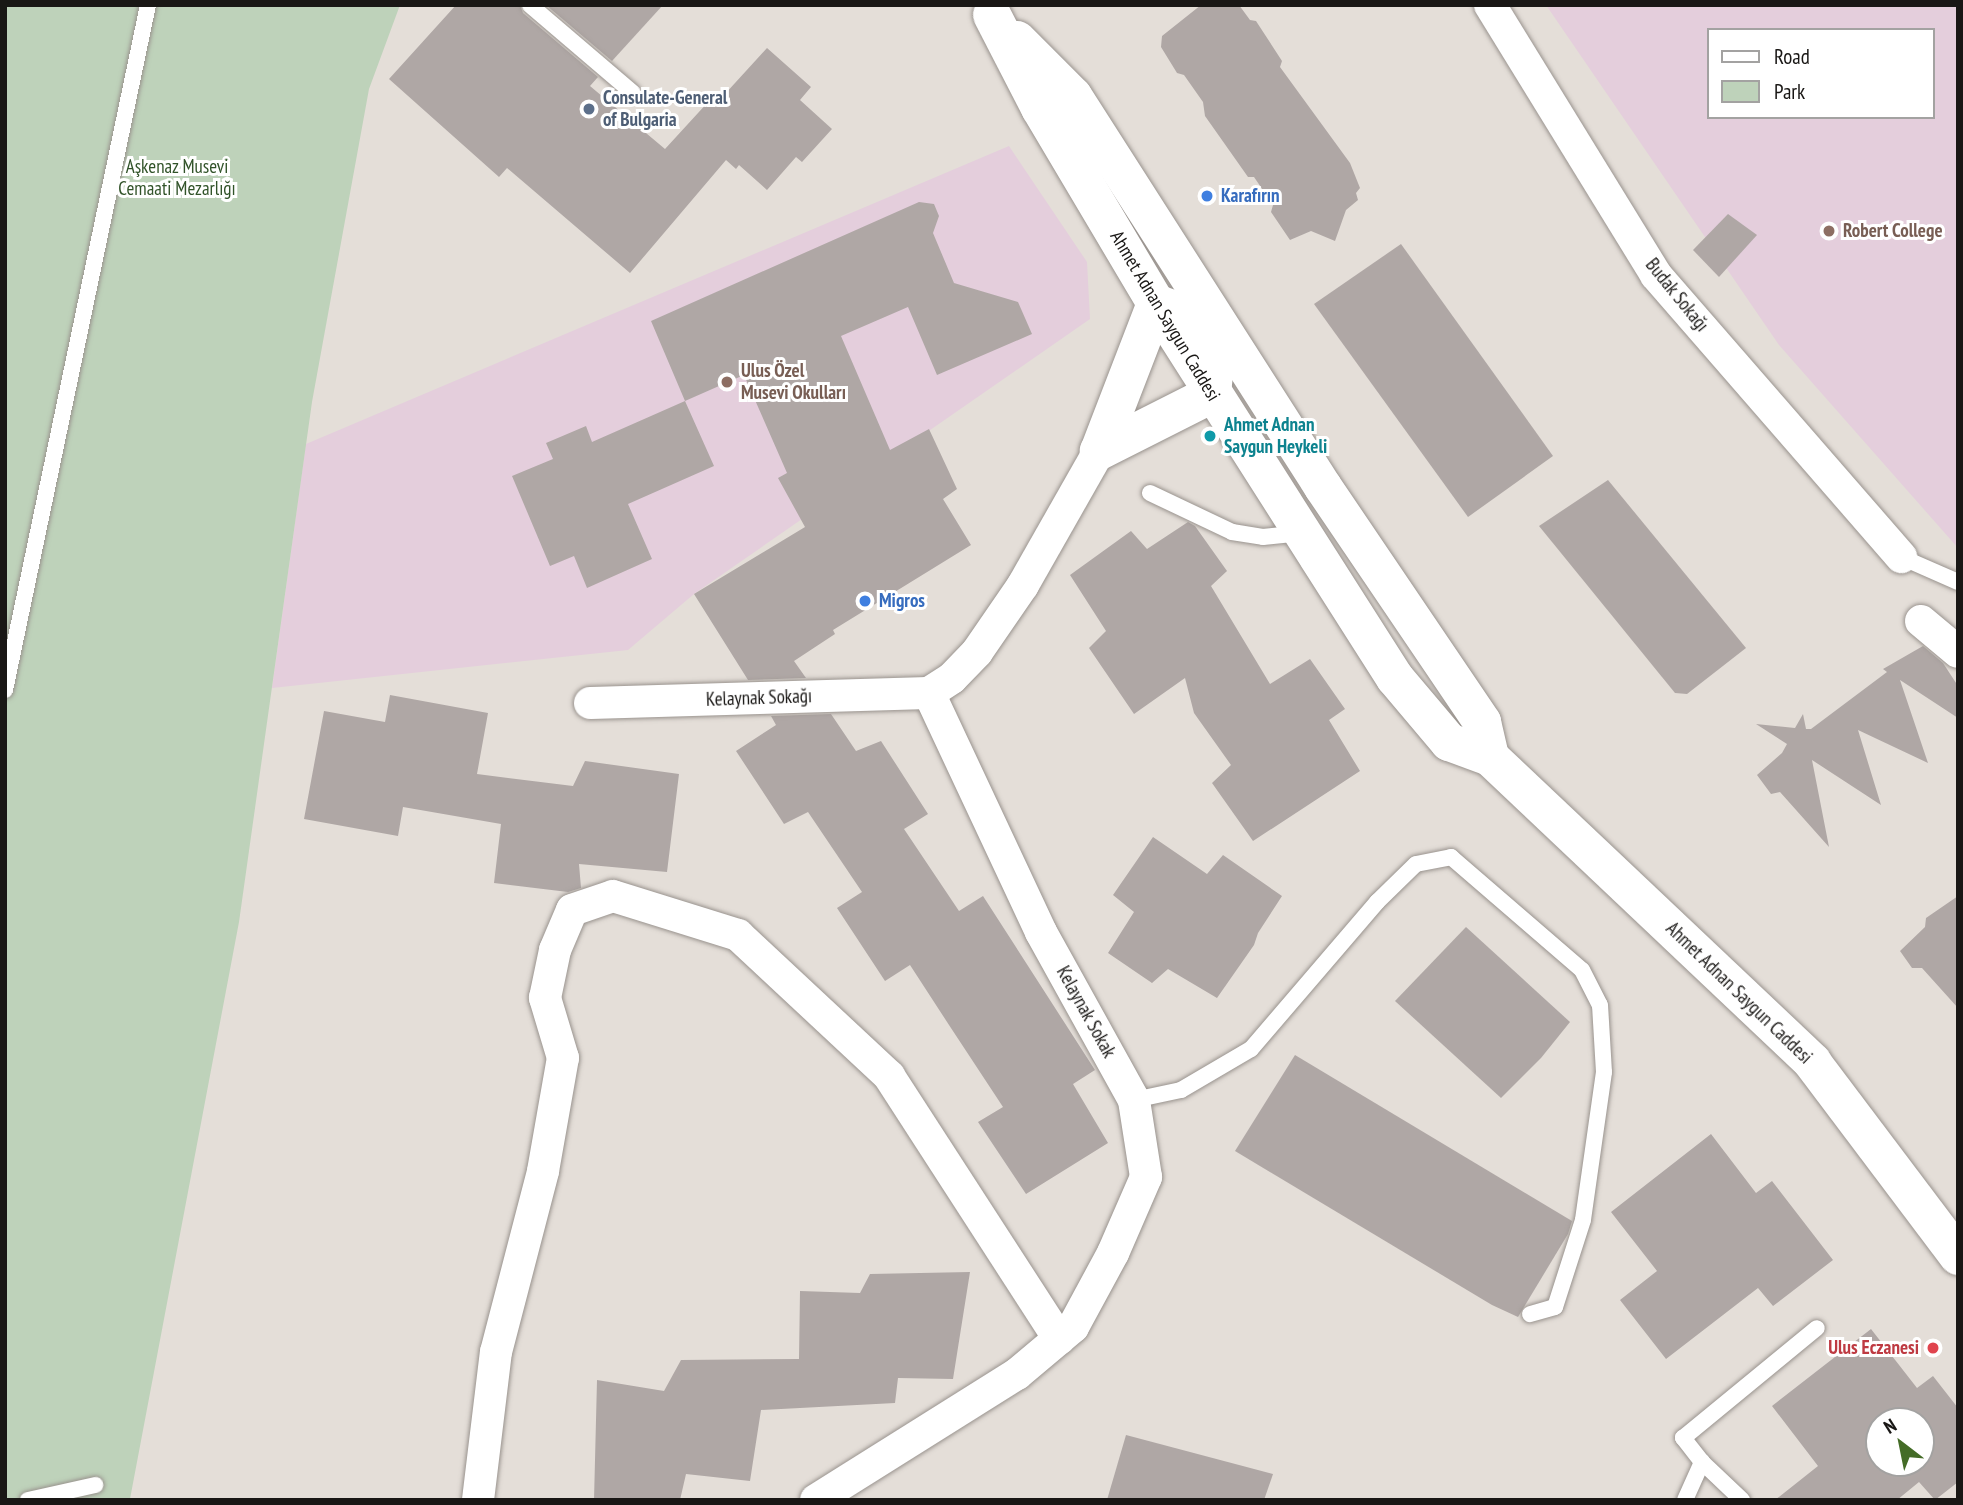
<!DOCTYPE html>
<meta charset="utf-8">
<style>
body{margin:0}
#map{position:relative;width:1963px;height:1505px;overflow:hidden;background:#e4ded8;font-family:"PT Sans Narrow",sans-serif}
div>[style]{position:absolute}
.education>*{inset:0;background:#e4cedc}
.green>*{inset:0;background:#bed2ba}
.building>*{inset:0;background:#afa7a5}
.roads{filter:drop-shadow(0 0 2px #99938e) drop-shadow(0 0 2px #99938e)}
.service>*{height:16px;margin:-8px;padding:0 8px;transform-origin:8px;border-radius:8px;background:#fff}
.minor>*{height:32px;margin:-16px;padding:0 16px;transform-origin:16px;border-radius:16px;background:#fff}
.secondary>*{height:38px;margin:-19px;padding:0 19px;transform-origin:19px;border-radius:19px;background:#fff}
.dots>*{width:19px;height:19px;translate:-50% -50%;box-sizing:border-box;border:4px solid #fff;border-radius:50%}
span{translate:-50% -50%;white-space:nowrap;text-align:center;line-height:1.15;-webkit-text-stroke:6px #fff;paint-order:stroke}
.service-label{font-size:19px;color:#4e5e75;font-weight:700}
.left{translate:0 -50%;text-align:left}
.park-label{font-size:19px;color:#315329}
.shop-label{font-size:19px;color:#366cbe;font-weight:700}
.education-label{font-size:19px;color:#785e54;font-weight:700}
.street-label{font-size:19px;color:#191715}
.culture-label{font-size:19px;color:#0d838f;font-weight:700}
.health-label{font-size:19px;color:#be3a42;font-weight:700}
.right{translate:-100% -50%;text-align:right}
.frame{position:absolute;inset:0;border:7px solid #191715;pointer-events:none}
.legend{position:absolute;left:1707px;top:28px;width:228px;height:91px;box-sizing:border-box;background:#fff;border:2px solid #a3a2a1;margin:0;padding:9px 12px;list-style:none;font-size:21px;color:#191715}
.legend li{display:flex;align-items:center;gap:14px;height:35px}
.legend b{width:35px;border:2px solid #a3a2a1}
.north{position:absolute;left:1865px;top:1407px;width:70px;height:70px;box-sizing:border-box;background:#fff;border:2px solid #a3a2a1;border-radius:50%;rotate:328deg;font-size:19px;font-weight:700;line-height:28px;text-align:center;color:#191715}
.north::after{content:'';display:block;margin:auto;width:24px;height:32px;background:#446c27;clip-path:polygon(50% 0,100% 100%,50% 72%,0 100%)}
</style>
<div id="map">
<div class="education">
<div style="clip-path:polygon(evenodd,1546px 5px,1958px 5px,1958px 548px,1779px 345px,1546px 5px,1709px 30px,1933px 30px,1933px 117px,1709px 117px,1709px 30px)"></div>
<div style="clip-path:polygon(1009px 146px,1087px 262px,1090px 319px,694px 594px,628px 650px,272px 688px,306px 444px)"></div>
</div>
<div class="green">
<div style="clip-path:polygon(5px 5px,400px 5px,369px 89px,312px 402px,239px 922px,130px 1499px,5px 1500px)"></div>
</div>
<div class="building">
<div style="clip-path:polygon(456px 5px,520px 5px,523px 13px,598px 77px,590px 86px,665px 149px,709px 101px,714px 106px,767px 48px,811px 87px,800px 100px,832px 129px,802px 162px,796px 157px,767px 190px,739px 165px,736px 169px,726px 160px,630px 273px,507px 168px,499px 177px,389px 79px)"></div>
<div style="clip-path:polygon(546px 5px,663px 5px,612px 61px)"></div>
<div style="clip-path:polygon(1201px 5px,1239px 5px,1250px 20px,1256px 21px,1282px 61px,1280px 67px,1350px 163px,1360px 188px,1356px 193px,1358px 200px,1346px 210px,1335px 241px,1311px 231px,1290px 240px,1271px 212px,1273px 205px,1254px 177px,1248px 177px,1205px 116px,1203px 102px,1184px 75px,1177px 73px,1161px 47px,1162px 36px)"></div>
<div style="clip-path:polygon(919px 202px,934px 204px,939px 216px,933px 233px,954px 283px,1018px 302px,1032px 334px,937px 375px,908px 307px,841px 336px,890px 450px,929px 429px,957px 489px,943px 499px,971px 545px,833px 630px,835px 634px,794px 661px,806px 678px,748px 680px,694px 594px,805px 527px,778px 478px,787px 473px,744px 375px,685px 401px,651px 321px)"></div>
<div style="clip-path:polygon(1728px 214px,1757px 235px,1719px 277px,1693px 250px)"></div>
<div style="clip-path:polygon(1401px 244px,1553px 456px,1468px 517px,1314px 304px)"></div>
<div style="clip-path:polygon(685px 401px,714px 466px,628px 504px,652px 559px,587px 588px,574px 556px,550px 566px,512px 476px,553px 459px,546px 443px,586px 426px,592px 442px)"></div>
<div style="clip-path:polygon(1608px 480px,1746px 648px,1687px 694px,1675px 693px,1539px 526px)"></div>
<div style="clip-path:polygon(1188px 522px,1195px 526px,1227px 571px,1211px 586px,1270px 684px,1310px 659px,1345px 709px,1329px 720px,1360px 771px,1253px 841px,1212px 783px,1231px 765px,1194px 713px,1185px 678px,1134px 714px,1089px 648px,1106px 631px,1070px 575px,1131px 531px,1147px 549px)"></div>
<div style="clip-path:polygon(1923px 646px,1943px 663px,1958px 686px,1958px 718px,1900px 680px,1928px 763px,1858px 730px,1881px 805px,1812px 760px,1829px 847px,1780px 792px,1771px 794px,1757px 775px,1782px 753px,1787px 744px,1756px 724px,1795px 728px,1803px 714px,1806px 729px,1811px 729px,1887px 672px,1883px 669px)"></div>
<div style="clip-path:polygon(390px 695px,488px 713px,477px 774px,573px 786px,585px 761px,679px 774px,667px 872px,579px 864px,581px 888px,568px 892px,494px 883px,501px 824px,403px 807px,398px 836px,304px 819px,324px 711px,385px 722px)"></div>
<div style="clip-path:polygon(831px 714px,856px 751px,881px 741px,928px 814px,904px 829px,959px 911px,983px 896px,1095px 1070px,1073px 1084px,1108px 1143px,1026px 1194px,978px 1122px,1003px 1107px,949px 1025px,910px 965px,885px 981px,837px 908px,862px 892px,808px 812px,784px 824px,736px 751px,776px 725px,771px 716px)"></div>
<div style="clip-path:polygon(1153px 837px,1207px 874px,1223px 855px,1282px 896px,1258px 933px,1254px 945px,1217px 998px,1168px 969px,1152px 983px,1108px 953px,1134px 912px,1113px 895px)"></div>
<div style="clip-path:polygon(1958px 896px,1958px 1008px,1922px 968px,1912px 968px,1900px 951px,1925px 927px,1926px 918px)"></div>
<div style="clip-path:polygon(1466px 927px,1570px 1022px,1541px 1058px,1501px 1098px,1395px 1001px)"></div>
<div style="clip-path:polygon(1295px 1055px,1572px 1221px,1568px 1234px,1518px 1317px,1492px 1305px,1235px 1151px)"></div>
<div style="clip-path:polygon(1711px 1134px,1756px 1193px,1772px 1181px,1833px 1260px,1773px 1306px,1758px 1288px,1666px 1359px,1620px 1300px,1657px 1271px,1611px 1212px)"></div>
<div style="clip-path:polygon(970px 1272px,953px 1379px,898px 1378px,895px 1403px,761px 1410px,750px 1481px,686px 1474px,680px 1500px,594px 1500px,597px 1380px,664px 1391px,681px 1360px,799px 1359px,800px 1291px,860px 1293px,870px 1274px)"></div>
<div style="clip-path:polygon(evenodd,1871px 1329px,1917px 1388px,1933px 1376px,1958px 1408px,1958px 1482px,1935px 1500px,1919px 1482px,1897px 1500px,1775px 1500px,1818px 1466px,1772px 1406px,1871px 1329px,1879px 1421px,1921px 1421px,1921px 1463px,1879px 1463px,1879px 1421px)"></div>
<div style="clip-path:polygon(1126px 1435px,1273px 1474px,1264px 1500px,1107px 1500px)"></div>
</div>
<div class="roads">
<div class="service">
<div style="left:530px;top:5px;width:135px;rotate:40.5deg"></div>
<div style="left:1150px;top:493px;width:91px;rotate:25.4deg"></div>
<div style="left:1232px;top:532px;width:31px;rotate:9deg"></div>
<div style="left:1263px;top:537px;width:39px;rotate:-6deg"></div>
<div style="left:1901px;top:557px;width:62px;rotate:23.7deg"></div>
<div style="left:5px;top:690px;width:700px;rotate:-78.21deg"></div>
<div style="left:1134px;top:1100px;width:48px;rotate:-12deg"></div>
<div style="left:1181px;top:1090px;width:81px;rotate:-30.4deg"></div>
<div style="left:1251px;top:1049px;width:194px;rotate:-49.4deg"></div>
<div style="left:1377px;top:902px;width:54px;rotate:-44.3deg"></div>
<div style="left:1416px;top:864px;width:36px;rotate:-11deg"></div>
<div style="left:1451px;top:857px;width:173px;rotate:40.8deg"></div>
<div style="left:1582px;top:970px;width:39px;rotate:63deg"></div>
<div style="left:1600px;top:1005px;width:67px;rotate:86.6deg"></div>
<div style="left:1604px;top:1072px;width:149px;rotate:98.1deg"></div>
<div style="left:1583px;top:1220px;width:91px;rotate:107.8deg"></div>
<div style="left:1555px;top:1307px;width:26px;rotate:164deg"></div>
<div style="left:1702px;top:1462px;width:31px;rotate:-128deg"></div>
<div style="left:1683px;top:1438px;width:173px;rotate:-39.4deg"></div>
<div style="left:28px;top:1500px;width:69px;rotate:-12.6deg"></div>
<div style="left:1685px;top:1500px;width:42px;rotate:-65.9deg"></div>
<div style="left:1702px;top:1462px;width:55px;rotate:43.5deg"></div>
</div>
<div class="minor">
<div style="left:1490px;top:5px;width:317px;rotate:58.4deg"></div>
<div style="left:1656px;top:275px;width:374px;rotate:49deg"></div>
<div style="left:1921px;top:621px;width:48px;rotate:40deg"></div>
<div style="left:590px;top:703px;width:339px;rotate:-1.7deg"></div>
<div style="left:478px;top:1500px;width:149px;rotate:-83.1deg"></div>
<div style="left:496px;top:1352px;width:187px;rotate:-75.4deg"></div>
<div style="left:543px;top:1171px;width:115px;rotate:-80deg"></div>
<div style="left:563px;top:1058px;width:63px;rotate:-106.7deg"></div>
<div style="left:545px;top:998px;width:49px;rotate:-78.2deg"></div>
<div style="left:555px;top:950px;width:43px;rotate:-67deg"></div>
<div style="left:572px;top:910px;width:43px;rotate:-18.9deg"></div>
<div style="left:613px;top:896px;width:131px;rotate:17.3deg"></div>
<div style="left:738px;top:935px;width:207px;rotate:43deg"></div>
<div style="left:889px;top:1076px;width:313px;rotate:57.1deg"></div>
<div style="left:816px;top:1500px;width:237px;rotate:-32.1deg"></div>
<div style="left:1017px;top:1374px;width:73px;rotate:-40deg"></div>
<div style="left:1073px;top:1327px;width:84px;rotate:-61.6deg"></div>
<div style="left:1113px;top:1253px;width:83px;rotate:-66.5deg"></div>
<div style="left:1146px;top:1177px;width:78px;rotate:-98.9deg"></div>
<div style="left:1134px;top:1100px;width:192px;rotate:-119deg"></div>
<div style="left:1041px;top:932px;width:264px;rotate:-115.1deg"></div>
<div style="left:929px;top:693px;width:27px;rotate:-33deg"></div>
<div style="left:952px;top:678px;width:36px;rotate:-46deg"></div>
<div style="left:977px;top:652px;width:81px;rotate:-55.5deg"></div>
<div style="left:1023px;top:585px;width:154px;rotate:-60.4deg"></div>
</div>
<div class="secondary">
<div style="left:992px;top:15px;width:105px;rotate:62.7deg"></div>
<div style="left:1040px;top:108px;width:227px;rotate:59.3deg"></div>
<div style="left:1156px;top:303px;width:445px;rotate:57.5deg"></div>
<div style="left:1395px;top:678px;width:84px;rotate:49.8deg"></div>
<div style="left:1449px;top:742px;width:44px;rotate:20.1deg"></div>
<div style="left:1490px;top:757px;width:444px;rotate:43.4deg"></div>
<div style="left:1812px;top:1062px;width:243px;rotate:53deg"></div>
<div style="left:1017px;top:40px;width:79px;rotate:45deg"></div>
<div style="left:1073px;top:96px;width:464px;rotate:57.4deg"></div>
<div style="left:1323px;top:487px;width:284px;rotate:55.9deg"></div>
<div style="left:1482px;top:722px;width:36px;rotate:77deg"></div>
<div style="left:1156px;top:303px;width:67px;rotate:20.1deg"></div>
<div style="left:1219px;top:326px;width:68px;rotate:95.9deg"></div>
<div style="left:1212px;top:394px;width:127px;rotate:153.2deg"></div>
<div style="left:1099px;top:451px;width:159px;rotate:-68.9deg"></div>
</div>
</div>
<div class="dots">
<div style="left:589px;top:109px;background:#5c6f8a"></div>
<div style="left:1207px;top:196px;background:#3f7fe0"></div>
<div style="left:1829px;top:231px;background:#8d6e63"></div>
<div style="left:727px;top:382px;background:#8d6e63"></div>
<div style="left:1210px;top:436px;background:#0f9aa8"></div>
<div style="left:865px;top:601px;background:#3f7fe0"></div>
<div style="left:1933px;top:1348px;background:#e0444e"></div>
</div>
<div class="service-label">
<span class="left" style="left:603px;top:109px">Consulate-General<br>of Bulgaria</span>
</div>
<div class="park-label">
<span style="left:177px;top:178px">Aşkenaz Musevi<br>Cemaati Mezarlığı</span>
</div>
<div class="shop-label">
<span class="left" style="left:1221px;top:196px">Karafırın</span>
<span class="left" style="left:879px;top:601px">Migros</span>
</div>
<div class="education-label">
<span class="left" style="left:1843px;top:231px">Robert College</span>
<span class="left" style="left:741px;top:382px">Ulus Özel<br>Musevi Okulları</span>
</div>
<div class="street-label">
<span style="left:1677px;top:295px;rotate:51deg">Budak Sokağı</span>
<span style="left:1165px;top:316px;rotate:59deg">Ahmet Adnan Saygun Caddesi</span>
<span style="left:759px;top:698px;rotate:-2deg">Kelaynak Sokağı</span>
<span style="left:1739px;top:993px;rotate:44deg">Ahmet Adnan Saygun Caddesi</span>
<span style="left:1086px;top:1012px;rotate:61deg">Kelaynak Sokak</span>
</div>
<div class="culture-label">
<span class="left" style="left:1224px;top:436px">Ahmet Adnan<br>Saygun Heykeli</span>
</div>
<div class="health-label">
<span class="right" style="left:1919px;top:1348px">Ulus Eczanesi</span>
</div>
<div class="frame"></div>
<ul class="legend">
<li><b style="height:9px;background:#fff"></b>Road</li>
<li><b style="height:19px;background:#bed2ba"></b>Park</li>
</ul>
<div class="north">N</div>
</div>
